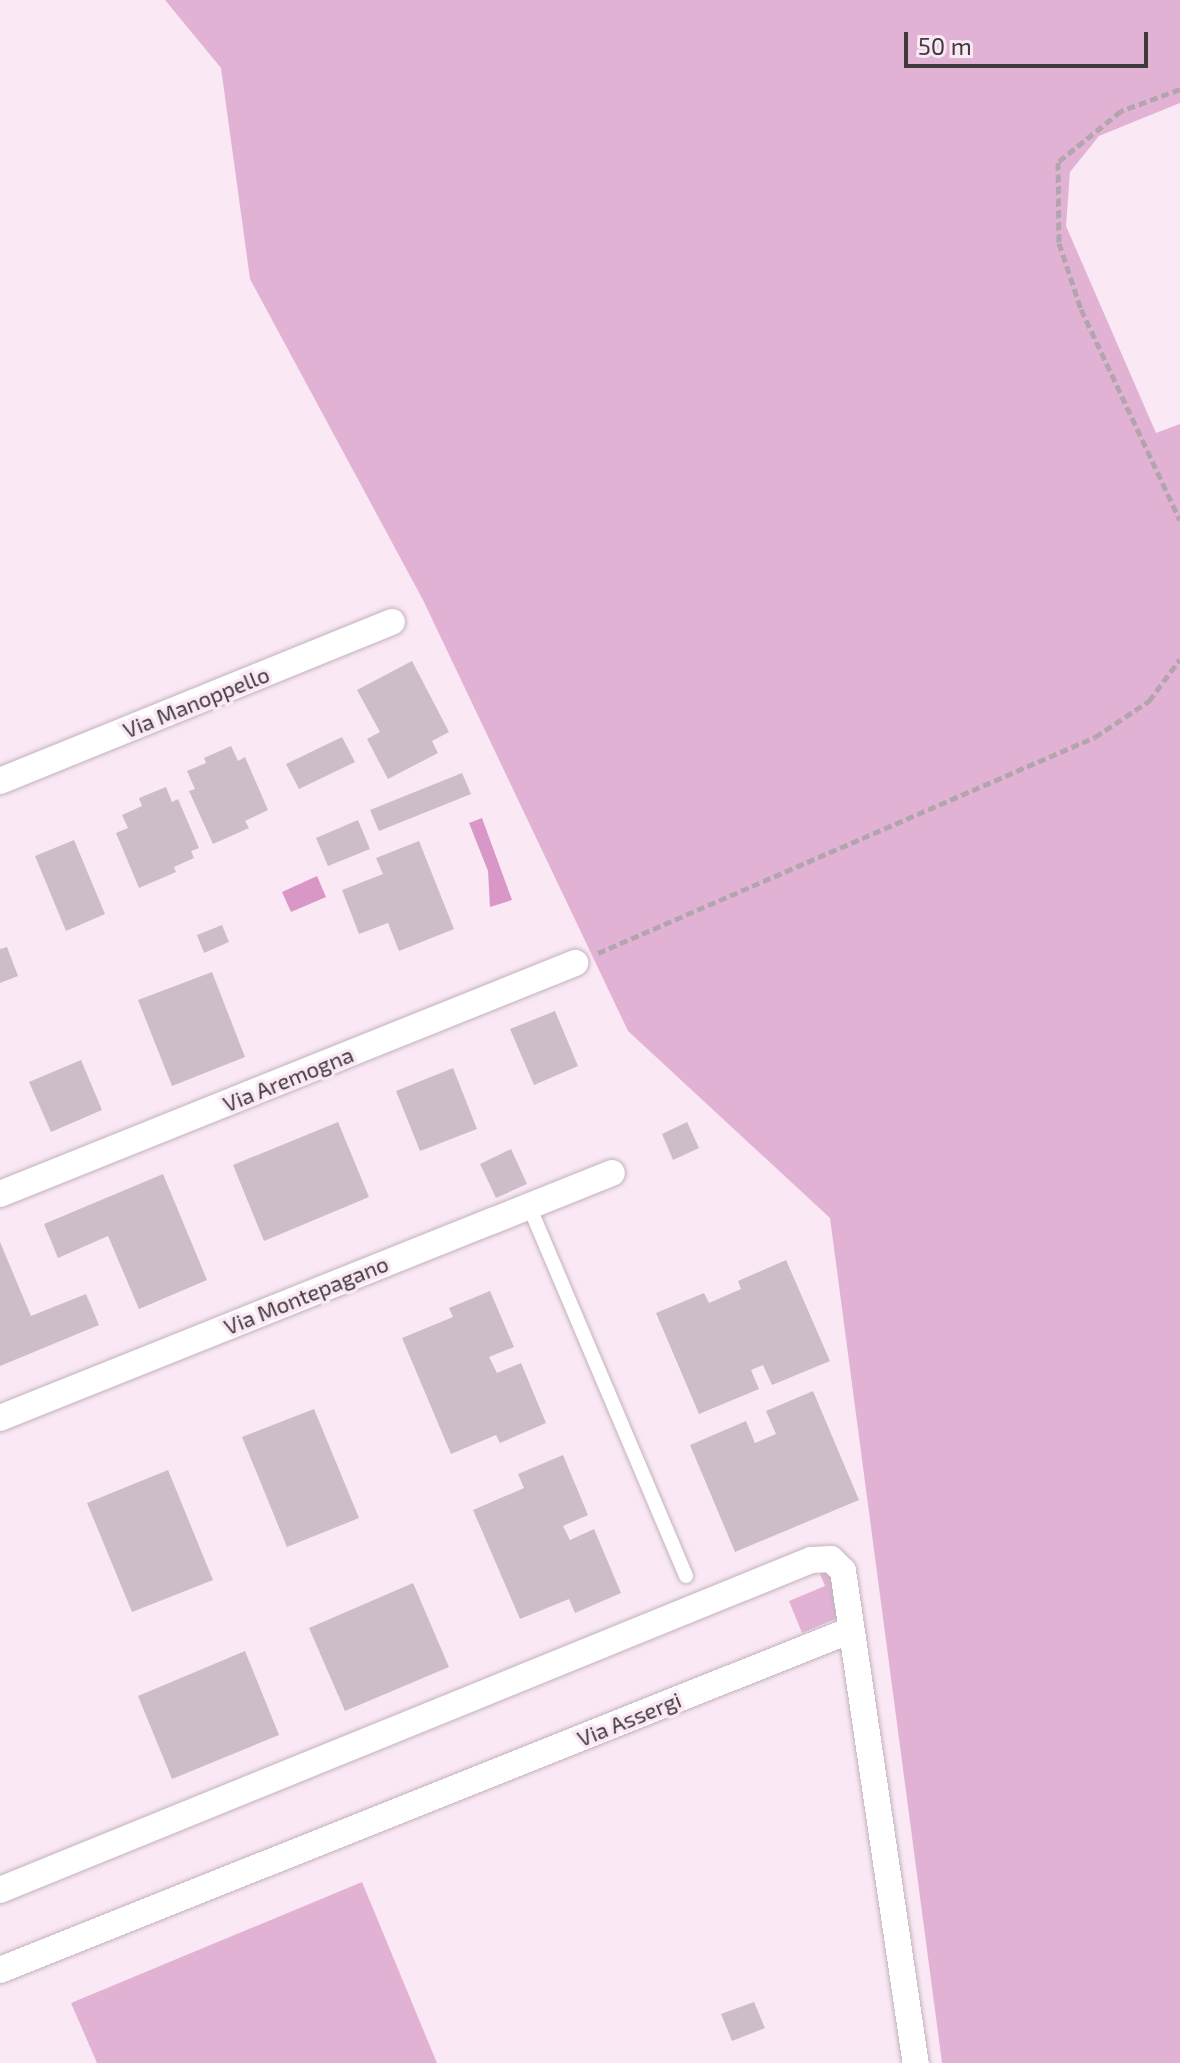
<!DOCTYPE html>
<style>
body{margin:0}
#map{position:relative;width:1180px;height:2063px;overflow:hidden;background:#fae9f5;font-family:"Exo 2",sans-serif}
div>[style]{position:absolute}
.green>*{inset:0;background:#e2b2d5}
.water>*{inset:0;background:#d997c8}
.building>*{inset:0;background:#cdbdc9}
.path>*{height:5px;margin-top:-2.5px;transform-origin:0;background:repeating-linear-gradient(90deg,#b2a5ae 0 8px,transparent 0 12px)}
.roads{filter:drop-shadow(0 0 2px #c2b2bd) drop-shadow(0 0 2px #c2b2bd)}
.lane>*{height:14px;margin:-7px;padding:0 7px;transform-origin:7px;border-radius:7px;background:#fff}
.street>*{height:26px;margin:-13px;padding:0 13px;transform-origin:13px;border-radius:13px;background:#fff}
span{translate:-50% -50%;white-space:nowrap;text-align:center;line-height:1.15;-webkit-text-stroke:7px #fae9f5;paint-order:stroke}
.street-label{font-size:22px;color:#3f393d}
.scale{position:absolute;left:904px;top:32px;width:244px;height:36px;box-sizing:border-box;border:4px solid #3f393d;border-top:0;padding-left:10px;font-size:24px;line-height:28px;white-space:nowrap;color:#3f393d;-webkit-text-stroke:6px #fae9f5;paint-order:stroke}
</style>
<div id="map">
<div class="green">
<div style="clip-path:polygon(165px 0,1180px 0,1180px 103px,1099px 136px,1070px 172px,1066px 226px,1156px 433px,1180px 424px,1180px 2063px,942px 2063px,830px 1218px,628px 1031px,423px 600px,250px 279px,221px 68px)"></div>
<div style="clip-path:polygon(837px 1567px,840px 1617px,802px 1633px,789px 1601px,825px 1586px,820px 1574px)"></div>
<div style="clip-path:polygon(362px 1882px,437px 2063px,97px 2063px,71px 2003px)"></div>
</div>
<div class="water">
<div style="clip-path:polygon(482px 818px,512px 900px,490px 907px,488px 871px,469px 823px)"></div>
<div style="clip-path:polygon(317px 876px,326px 897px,291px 912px,282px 892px)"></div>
</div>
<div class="building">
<div style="clip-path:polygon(412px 661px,449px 732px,432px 741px,438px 753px,388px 779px,367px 739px,380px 732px,357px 690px)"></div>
<div style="clip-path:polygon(342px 737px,355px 762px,299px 789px,286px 764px)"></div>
<div style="clip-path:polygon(231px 746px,238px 761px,245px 757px,268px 810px,245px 821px,249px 828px,213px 844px,189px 791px,195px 789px,187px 771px,206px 763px,204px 758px)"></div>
<div style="clip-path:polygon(462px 773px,471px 794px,379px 831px,370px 810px)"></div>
<div style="clip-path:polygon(166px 787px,172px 802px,178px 799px,199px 848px,191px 851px,194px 858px,174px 867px,176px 872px,139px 888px,116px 833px,128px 828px,122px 815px,142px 806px,139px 798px)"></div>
<div style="clip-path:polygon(358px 820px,370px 849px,328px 866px,316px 838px)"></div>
<div style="clip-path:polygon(74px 840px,105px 914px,66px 931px,35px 856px)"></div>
<div style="clip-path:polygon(419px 841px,454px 929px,399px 951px,388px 923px,359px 934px,342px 890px,383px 874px,376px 858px)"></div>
<div style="clip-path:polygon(222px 925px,229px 942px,204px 953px,197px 935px)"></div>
<div style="clip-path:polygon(7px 947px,18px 976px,0 983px,0 949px)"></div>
<div style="clip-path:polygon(212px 972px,245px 1057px,172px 1086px,138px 1000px)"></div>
<div style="clip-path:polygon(555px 1011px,578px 1066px,534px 1085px,510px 1029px)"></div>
<div style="clip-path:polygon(81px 1060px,102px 1110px,51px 1132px,29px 1082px)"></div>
<div style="clip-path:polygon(453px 1068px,477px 1129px,420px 1151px,396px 1091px)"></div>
<div style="clip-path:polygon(338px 1122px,369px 1197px,264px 1241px,233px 1165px)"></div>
<div style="clip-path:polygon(687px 1122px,699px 1148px,673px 1160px,662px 1134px)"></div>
<div style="clip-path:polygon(511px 1149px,527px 1184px,496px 1198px,480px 1164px)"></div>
<div style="clip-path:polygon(163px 1174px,207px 1280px,139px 1309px,108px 1236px,58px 1258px,44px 1224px)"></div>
<div style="clip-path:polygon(0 1242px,31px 1316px,86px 1294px,99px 1325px,0 1366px)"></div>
<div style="clip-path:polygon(786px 1260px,830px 1361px,772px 1385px,763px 1365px,751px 1370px,759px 1389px,699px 1414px,656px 1313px,704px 1293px,709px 1303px,741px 1289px,738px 1281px)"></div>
<div style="clip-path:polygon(490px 1291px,514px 1347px,489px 1357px,497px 1373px,521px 1363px,546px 1423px,500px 1443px,496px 1435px,451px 1454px,402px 1338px,453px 1317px,449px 1308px)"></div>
<div style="clip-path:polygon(813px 1391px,859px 1500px,735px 1552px,690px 1445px,746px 1421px,755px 1443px,776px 1434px,766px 1411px)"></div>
<div style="clip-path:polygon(314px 1409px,359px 1518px,287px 1547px,242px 1437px)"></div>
<div style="clip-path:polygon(563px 1455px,588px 1515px,563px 1526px,570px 1540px,594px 1529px,621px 1593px,575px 1613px,569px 1599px,520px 1619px,473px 1510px,524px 1488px,518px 1474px)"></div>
<div style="clip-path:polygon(168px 1470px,213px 1580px,132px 1612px,87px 1503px)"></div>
<div style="clip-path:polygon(413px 1583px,449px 1667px,345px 1711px,309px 1628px)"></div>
<div style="clip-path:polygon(245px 1651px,279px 1735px,172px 1779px,138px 1696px)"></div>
<div style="clip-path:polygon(754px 2002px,765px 2028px,732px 2041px,721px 2014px)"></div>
</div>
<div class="path">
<div style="left:1180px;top:89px;width:63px;rotate:159.6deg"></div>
<div style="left:1121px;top:111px;width:81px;rotate:141deg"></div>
<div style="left:1058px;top:162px;width:81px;rotate:89.3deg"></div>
<div style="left:1059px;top:243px;width:70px;rotate:71.6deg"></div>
<div style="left:1081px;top:309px;width:233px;rotate:64.9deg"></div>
<div style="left:598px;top:953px;width:542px;rotate:-23.49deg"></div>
<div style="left:1095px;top:737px;width:65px;rotate:-33.7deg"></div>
<div style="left:1149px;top:701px;width:52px;rotate:-53.6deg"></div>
</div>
<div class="roads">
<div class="lane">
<div style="left:529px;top:1206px;width:402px;rotate:67deg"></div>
</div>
<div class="street">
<div style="left:0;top:781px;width:423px;rotate:-22.1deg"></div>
<div style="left:0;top:1194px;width:620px;rotate:-21.89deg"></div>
<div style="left:0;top:1418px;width:659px;rotate:-21.82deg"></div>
<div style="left:0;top:1890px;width:876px;rotate:-22.14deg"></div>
<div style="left:811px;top:1560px;width:20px;rotate:-3deg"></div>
<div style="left:831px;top:1559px;width:17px;rotate:45deg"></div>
<div style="left:843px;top:1571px;width:497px;rotate:81.6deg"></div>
<div style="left:0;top:1970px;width:916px;rotate:-21.78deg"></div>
</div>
</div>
<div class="street-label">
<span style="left:196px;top:702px;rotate:-22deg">Via Manoppello</span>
<span style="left:288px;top:1079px;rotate:-22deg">Via Aremogna</span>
<span style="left:306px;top:1295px;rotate:-22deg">Via Montepagano</span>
<span style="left:629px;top:1719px;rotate:-22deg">Via Assergi</span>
</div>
<div class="scale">50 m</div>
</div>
